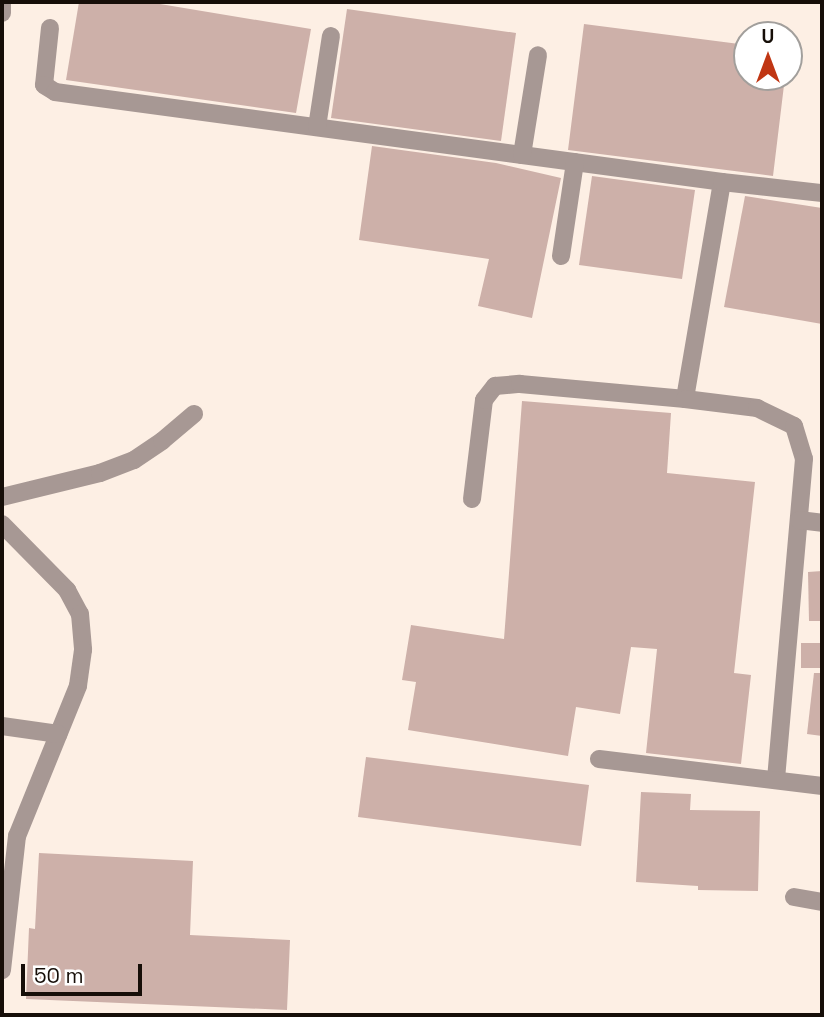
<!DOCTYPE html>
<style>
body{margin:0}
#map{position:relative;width:824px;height:1017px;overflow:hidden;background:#fdefe4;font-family:"Space Grotesk",sans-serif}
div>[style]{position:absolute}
.building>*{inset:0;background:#cdb0a9}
.minor>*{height:18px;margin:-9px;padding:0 9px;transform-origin:9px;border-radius:9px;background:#a79894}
span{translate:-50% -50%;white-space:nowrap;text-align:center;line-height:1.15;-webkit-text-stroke:6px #fff;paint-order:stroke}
.frame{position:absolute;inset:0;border:4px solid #160e08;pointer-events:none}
.north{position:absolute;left:733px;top:21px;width:70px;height:70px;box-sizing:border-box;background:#fff;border:2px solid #a29f9c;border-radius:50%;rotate:0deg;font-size:19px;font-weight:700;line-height:28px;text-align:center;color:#160e08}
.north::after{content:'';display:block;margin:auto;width:24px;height:32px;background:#c03613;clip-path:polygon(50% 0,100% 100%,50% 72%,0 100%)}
.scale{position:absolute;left:21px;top:964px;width:121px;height:32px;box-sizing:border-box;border:4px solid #160e08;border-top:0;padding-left:9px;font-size:21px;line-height:24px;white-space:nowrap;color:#160e08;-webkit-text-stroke:5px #fff;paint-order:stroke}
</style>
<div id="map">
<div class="building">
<div style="clip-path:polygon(79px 2px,148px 2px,311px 29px,296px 113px,66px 80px)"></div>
<div style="clip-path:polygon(347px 9px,516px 33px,501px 141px,331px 118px)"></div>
<div style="clip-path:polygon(584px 24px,747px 45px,747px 77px,785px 77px,773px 176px,568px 150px)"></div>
<div style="clip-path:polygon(372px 146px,496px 163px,561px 178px,532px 318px,478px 306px,489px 259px,359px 240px)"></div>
<div style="clip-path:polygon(592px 176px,695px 190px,682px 279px,579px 265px)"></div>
<div style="clip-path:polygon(745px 196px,822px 208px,822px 324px,724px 307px)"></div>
<div style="clip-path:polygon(522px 401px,671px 413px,667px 473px,755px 482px,734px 673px,751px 675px,741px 764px,646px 753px,657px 649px,631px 647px,620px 714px,576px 707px,568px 756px,408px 730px,416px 682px,402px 680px,411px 625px,504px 639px)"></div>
<div style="clip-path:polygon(822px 571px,822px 621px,809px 621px,808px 572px)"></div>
<div style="clip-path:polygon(801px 643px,820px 643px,821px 668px,801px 668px)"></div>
<div style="clip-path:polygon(814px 673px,822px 673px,822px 736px,807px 734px)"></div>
<div style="clip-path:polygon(366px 757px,589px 785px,581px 846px,358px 817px)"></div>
<div style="clip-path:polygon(641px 792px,691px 794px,690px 810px,760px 811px,758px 891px,698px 890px,698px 886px,636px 882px)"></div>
<div style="clip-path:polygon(39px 853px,193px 861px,190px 935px,290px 940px,287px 1010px,26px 999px,29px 928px,35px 929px)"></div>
</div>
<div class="minor">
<div style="left:2px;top:2px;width:11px;rotate:90deg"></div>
<div style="left:50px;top:28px;width:57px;rotate:96deg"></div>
<div style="left:44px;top:85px;width:13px;rotate:32deg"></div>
<div style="left:55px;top:92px;width:673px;rotate:7.68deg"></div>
<div style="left:722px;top:182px;width:220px;rotate:99.7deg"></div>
<div style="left:317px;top:127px;width:92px;rotate:-81.3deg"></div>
<div style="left:522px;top:155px;width:101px;rotate:-80.9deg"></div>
<div style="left:722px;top:182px;width:101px;rotate:6.3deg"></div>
<div style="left:561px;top:256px;width:95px;rotate:-81.5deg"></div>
<div style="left:2px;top:497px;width:101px;rotate:-13.8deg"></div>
<div style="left:100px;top:473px;width:36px;rotate:-21deg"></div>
<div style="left:134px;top:460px;width:34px;rotate:-34deg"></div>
<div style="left:162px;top:441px;width:42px;rotate:-40.2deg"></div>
<div style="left:472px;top:499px;width:100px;rotate:-83.1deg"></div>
<div style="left:484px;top:400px;width:18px;rotate:-52deg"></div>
<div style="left:495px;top:386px;width:25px;rotate:-5deg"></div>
<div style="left:520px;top:384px;width:166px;rotate:5.2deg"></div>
<div style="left:685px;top:399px;width:73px;rotate:7.1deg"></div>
<div style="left:757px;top:408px;width:41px;rotate:25.9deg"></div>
<div style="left:794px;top:426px;width:34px;rotate:73deg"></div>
<div style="left:804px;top:459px;width:322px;rotate:95deg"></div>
<div style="left:799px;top:520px;width:23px;rotate:7deg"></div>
<div style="left:2px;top:524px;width:93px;rotate:45.4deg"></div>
<div style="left:67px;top:590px;width:27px;rotate:62deg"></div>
<div style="left:80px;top:614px;width:36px;rotate:85deg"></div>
<div style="left:83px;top:650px;width:36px;rotate:98deg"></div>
<div style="left:78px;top:686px;width:162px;rotate:112.1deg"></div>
<div style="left:17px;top:836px;width:135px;rotate:96.4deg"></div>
<div style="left:2px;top:726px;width:57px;rotate:8.1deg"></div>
<div style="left:599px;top:759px;width:225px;rotate:6.9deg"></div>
<div style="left:794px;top:897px;width:28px;rotate:10deg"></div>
</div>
<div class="frame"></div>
<div class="north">U</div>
<div class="scale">50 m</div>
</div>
